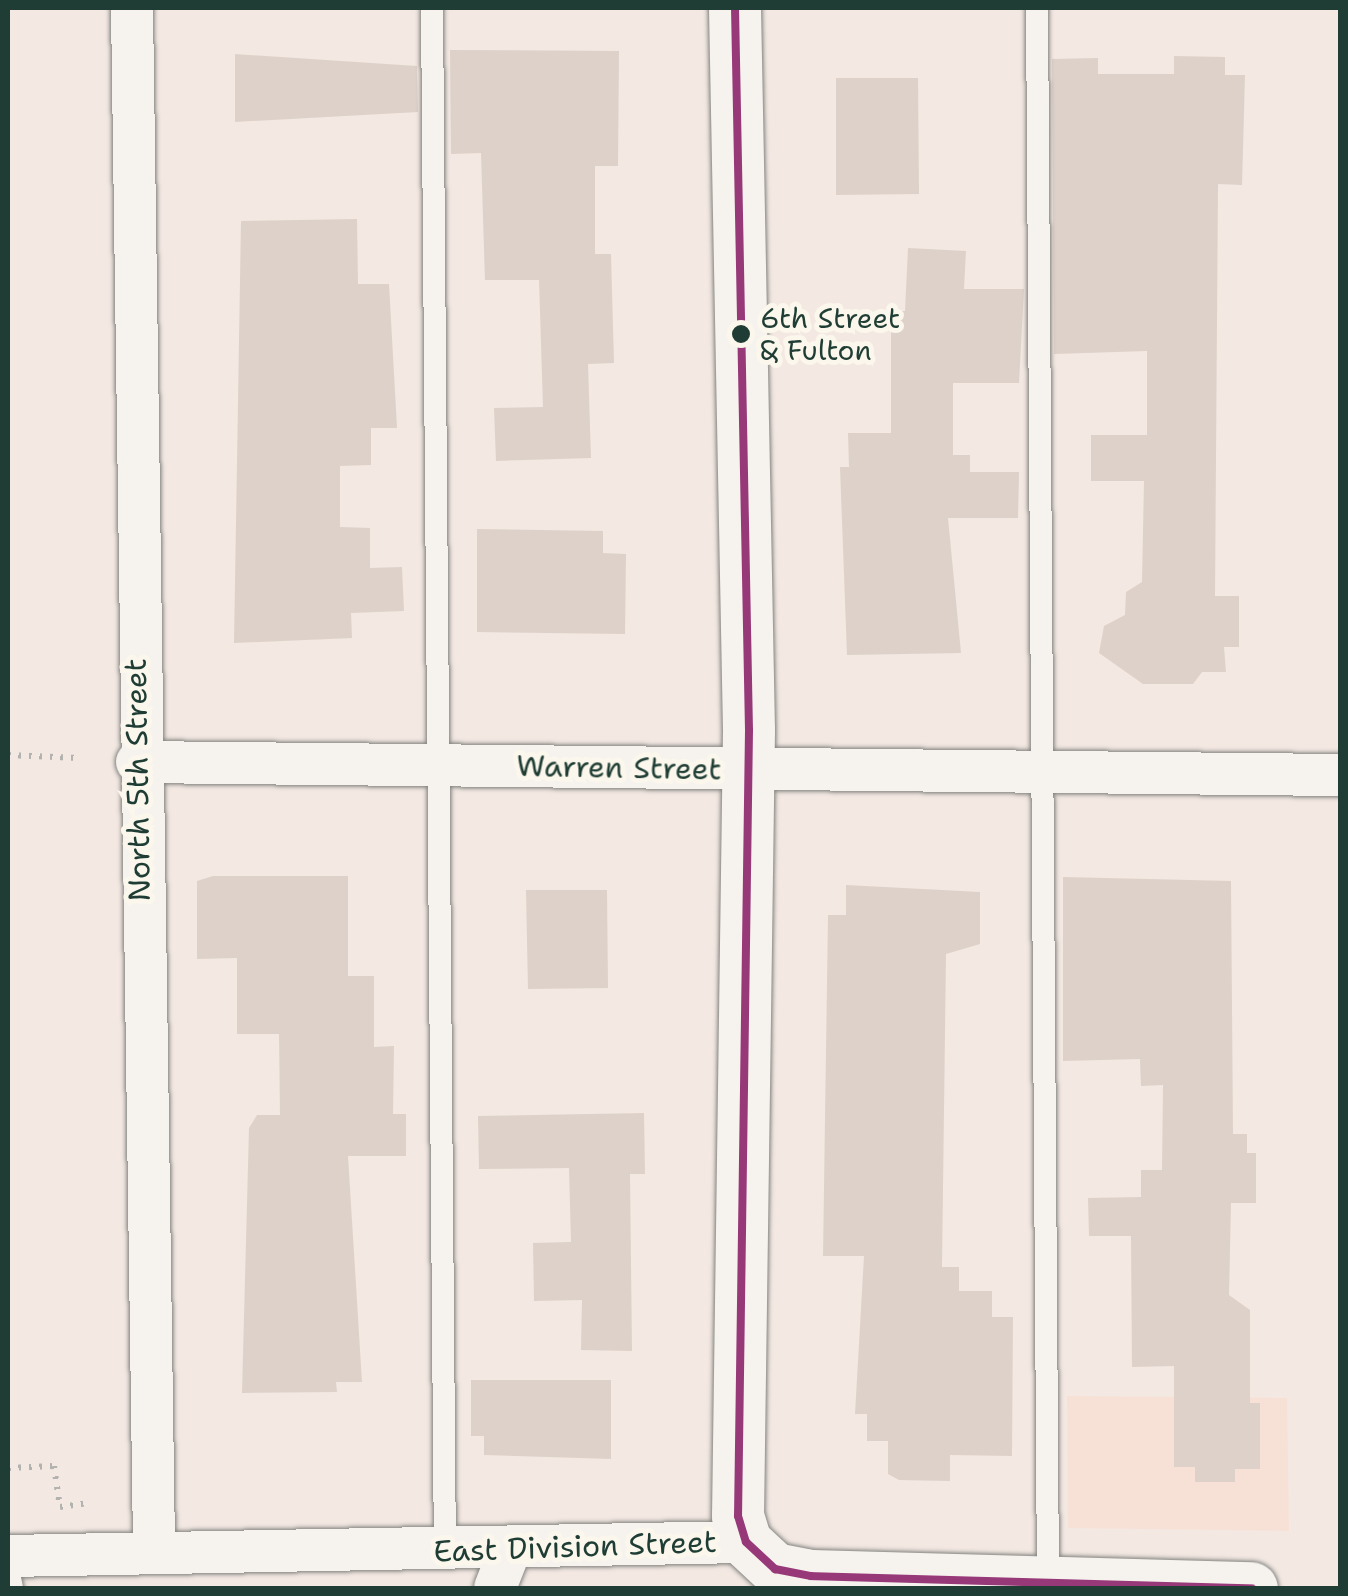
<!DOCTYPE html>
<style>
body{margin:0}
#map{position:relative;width:1348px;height:1596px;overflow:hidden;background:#f3e8e2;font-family:"Shantell Sans",sans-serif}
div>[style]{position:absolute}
.built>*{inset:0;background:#f7e1d6}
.building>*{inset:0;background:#ded1c9}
.path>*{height:6px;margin-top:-3px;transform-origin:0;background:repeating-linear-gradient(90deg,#b2b2af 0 2.5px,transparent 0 10.5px)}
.roads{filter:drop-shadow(0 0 2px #848480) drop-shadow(0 0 2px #848480)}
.service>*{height:22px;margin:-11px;padding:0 11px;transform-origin:11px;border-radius:11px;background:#f6f3ef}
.minor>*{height:42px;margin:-21px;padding:0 21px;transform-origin:21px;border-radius:21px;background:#f6f3ef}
.tertiary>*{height:52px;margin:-26px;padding:0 26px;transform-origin:26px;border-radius:26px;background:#f6f3ef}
.bus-1>*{height:8px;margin:-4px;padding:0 4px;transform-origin:4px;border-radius:4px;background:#973978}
.dots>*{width:28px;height:28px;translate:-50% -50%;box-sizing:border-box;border:5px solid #fbf7ec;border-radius:50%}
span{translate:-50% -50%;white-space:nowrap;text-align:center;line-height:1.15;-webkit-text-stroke:10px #fbf7ec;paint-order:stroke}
.bus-label{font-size:28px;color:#1f3d34}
.left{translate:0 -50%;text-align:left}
.street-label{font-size:30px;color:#1f3d34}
.frame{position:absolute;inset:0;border:10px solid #1f3d34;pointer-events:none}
</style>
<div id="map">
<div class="built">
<div style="clip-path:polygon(1067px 1396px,1287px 1398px,1289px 1531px,1068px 1528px)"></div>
</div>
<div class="building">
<div style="clip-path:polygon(450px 50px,619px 51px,618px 166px,595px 166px,595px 254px,611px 254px,614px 363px,588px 364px,591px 458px,496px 461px,494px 408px,543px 407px,539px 280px,485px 280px,481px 153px,451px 154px)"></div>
<div style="clip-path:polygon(235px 54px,417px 66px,418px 112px,235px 122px)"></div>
<div style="clip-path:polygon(1174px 56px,1225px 57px,1225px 75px,1245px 75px,1242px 185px,1218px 184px,1215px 596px,1239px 596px,1239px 647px,1224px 647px,1226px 672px,1202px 672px,1193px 684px,1143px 684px,1099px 653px,1104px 626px,1125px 615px,1126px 592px,1142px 582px,1144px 481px,1091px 481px,1091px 435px,1147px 435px,1147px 351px,1054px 354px,1052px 59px,1098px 58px,1098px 74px,1174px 74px)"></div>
<div style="clip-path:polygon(836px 78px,918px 78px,919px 194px,836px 195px)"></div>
<div style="clip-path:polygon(357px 219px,358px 284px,389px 284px,397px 428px,371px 428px,371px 465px,340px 466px,340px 527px,370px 528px,370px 568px,402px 567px,404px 611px,351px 613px,352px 638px,234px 643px,241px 221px)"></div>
<div style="clip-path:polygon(908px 248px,966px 251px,964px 289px,1024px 289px,1019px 383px,953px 383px,953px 455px,970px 455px,970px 472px,1019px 472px,1018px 518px,948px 518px,961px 653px,847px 655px,840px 467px,849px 467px,848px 433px,891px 433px,891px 311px,905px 311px)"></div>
<div style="clip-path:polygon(477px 529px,603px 531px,603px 553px,626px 554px,625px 634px,477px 632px)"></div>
<div style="clip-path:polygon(213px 876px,348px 876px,348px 976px,374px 976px,374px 1047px,394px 1046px,393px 1114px,406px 1114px,406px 1156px,348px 1156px,362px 1382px,336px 1382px,337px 1392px,242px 1393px,249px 1128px,257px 1115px,280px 1115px,279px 1034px,237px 1034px,237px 958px,197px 959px,197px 881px)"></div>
<div style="clip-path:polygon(1063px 877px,1231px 881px,1233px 1134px,1247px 1134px,1247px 1153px,1256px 1153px,1256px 1203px,1231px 1203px,1229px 1295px,1250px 1310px,1250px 1403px,1260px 1403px,1260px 1469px,1235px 1469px,1235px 1482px,1195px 1482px,1195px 1467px,1174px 1467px,1174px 1366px,1132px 1367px,1131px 1236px,1089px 1236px,1088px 1198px,1141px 1197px,1141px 1170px,1162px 1170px,1163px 1085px,1141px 1086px,1140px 1059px,1063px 1061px)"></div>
<div style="clip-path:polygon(846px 885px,980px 892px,980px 944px,946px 954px,942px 1267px,959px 1267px,959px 1291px,992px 1291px,992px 1317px,1013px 1317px,1012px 1456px,950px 1455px,950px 1481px,899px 1480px,888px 1474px,888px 1441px,867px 1441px,867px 1414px,855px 1414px,864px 1256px,823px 1256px,828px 915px,846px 915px)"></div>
<div style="clip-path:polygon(526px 890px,607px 890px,608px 988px,528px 989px)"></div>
<div style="clip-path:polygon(644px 1113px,645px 1174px,630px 1174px,632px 1351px,581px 1350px,582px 1300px,534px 1301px,533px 1243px,571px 1242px,569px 1168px,479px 1169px,478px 1116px)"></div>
<div style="clip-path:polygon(471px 1380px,611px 1380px,611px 1459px,484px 1455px,484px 1436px,471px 1436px)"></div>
</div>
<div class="path">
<div style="left:8px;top:755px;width:71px;rotate:2.4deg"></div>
<div style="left:8px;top:1468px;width:46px;rotate:-2.5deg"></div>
<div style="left:54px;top:1466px;width:41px;rotate:81.7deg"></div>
<div style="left:60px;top:1507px;width:28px;rotate:-8deg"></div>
</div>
<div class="roads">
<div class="service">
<div style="left:432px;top:8px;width:1543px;rotate:89.52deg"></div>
<div style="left:1037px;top:8px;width:1573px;rotate:89.6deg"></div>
<div style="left:8px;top:1569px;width:19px;rotate:78deg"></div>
</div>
<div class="minor">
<div style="left:132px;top:8px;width:1545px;rotate:89.18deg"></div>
<div style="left:137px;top:762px;width:1203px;rotate:0.62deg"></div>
<div style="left:8px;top:1556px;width:738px;rotate:-1.09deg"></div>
<div style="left:495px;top:1588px;width:41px;rotate:-68.5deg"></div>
</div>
<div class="tertiary">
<div style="left:735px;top:8px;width:722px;rotate:88.89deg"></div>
<div style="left:749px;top:730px;width:786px;rotate:90.8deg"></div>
<div style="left:738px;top:1516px;width:27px;rotate:73deg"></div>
<div style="left:746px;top:1542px;width:40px;rotate:43deg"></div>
<div style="left:775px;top:1569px;width:37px;rotate:11deg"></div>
<div style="left:811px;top:1576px;width:441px;rotate:1.6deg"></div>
</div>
</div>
<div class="bus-1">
<div style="left:735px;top:8px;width:722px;rotate:88.89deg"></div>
<div style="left:749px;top:730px;width:786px;rotate:90.8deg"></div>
<div style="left:738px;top:1516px;width:27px;rotate:73deg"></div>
<div style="left:746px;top:1542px;width:40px;rotate:43deg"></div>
<div style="left:775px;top:1569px;width:37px;rotate:11deg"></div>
<div style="left:811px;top:1576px;width:441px;rotate:1.6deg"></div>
</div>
<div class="dots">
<div style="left:741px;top:334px;background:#1f3d34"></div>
</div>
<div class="bus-label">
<span class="left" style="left:760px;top:334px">6th Street<br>&amp; Fulton</span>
</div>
<div class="street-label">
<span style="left:619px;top:768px;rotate:1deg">Warren Street</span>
<span style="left:138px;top:780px;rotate:-91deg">North 5th Street</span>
<span style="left:575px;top:1547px;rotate:-2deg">East Division Street</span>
</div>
<div class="frame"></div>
</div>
